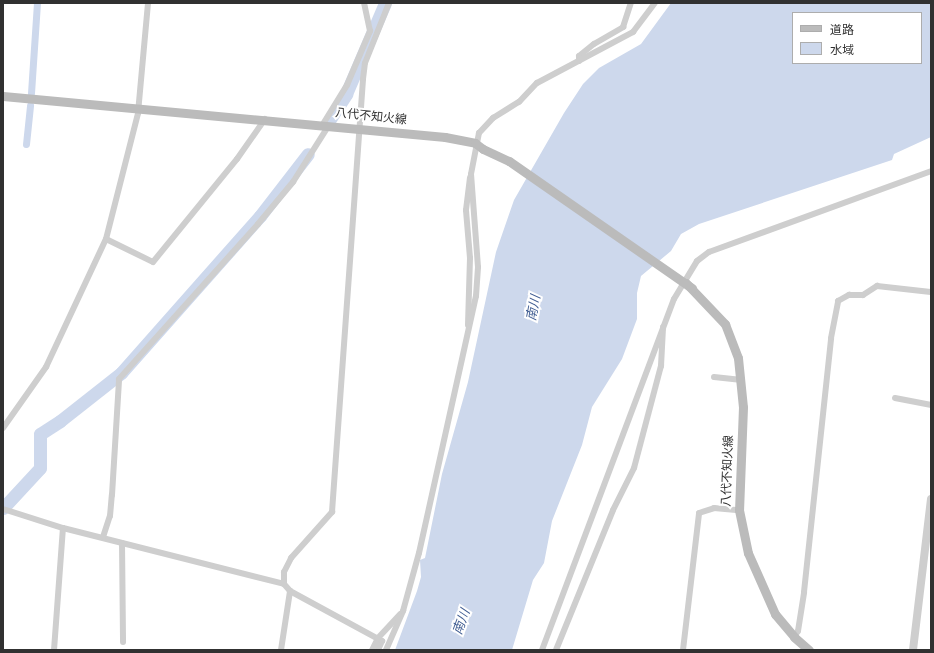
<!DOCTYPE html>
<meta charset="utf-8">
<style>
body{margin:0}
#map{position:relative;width:934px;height:653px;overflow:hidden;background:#fff;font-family:"Roboto Condensed","Noto Sans JP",sans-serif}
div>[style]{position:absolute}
.water>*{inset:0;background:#cdd8ec}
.canal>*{height:7px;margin:-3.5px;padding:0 3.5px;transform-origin:3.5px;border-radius:3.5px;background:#cdd8ec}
.river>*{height:13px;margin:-6.5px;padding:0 6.5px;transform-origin:6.5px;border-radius:6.5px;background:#cdd8ec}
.minor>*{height:6px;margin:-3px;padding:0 3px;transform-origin:3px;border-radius:3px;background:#cecece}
.tertiary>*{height:8px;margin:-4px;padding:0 4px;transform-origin:4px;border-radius:4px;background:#cecece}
.secondary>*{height:9px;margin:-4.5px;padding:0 4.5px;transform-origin:4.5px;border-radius:4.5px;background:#bbb}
.secondary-bridge>*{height:9px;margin:-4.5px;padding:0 4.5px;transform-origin:4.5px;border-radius:4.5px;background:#bbb}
span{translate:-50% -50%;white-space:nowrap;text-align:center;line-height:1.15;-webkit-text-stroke:4px #fff;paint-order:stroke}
.street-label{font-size:12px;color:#313131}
.water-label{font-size:13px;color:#405d92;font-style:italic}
.frame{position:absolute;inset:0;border:4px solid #313131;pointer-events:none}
.legend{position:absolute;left:792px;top:12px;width:130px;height:52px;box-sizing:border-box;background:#fff;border:1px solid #adadad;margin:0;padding:5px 7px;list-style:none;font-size:12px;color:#313131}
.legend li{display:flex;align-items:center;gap:8px;height:20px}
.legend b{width:20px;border:1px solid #adadad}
</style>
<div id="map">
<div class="water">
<div style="clip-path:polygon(evenodd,671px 3px,931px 3px,931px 137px,894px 154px,892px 160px,699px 224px,681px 234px,671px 251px,641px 276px,637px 293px,637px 319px,622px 359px,592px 407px,582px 445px,552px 521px,544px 563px,533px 580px,512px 650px,395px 650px,417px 591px,421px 577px,420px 560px,425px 558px,442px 474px,468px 382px,496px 252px,514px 200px,564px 113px,583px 84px,599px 68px,641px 44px,671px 3px,793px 13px,921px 13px,921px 63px,793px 63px,793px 13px)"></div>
</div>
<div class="canal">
<div style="left:31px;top:93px;width:90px;rotate:-86.2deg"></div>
<div style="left:26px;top:144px;width:39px;rotate:-84deg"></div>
</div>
<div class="river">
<div style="left:330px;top:119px;width:30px;rotate:-57deg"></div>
<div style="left:346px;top:94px;width:99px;rotate:-66.8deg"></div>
<div style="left:3px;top:508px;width:54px;rotate:-47.2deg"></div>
<div style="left:40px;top:468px;width:34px;rotate:-90deg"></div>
<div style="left:40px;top:434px;width:24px;rotate:-33deg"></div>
<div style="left:60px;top:421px;width:78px;rotate:-38.2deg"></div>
<div style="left:121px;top:373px;width:210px;rotate:-48.5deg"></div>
<div style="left:260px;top:216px;width:78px;rotate:-52.3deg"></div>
</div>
<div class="minor">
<div style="left:579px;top:61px;width:5px;rotate:-90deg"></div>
<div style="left:579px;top:56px;width:19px;rotate:-39deg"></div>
<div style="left:594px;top:44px;width:34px;rotate:-30deg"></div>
<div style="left:623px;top:27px;width:25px;rotate:-72deg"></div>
<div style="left:323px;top:124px;width:46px;rotate:-58.4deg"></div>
<div style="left:347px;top:85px;width:59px;rotate:-66.9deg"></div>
<div style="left:370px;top:31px;width:29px;rotate:-102deg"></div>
<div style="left:106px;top:239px;width:52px;rotate:26.1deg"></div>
<div style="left:153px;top:262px;width:133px;rotate:-50.8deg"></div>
<div style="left:237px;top:159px;width:49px;rotate:-55deg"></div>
<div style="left:468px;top:325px;width:67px;rotate:-88.3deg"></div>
<div style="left:470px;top:258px;width:48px;rotate:-94.8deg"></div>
<div style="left:466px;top:210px;width:33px;rotate:-83deg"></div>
<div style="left:714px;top:377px;width:28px;rotate:6deg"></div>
<div style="left:895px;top:398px;width:37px;rotate:11deg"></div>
<div style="left:3px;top:428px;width:75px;rotate:-54.8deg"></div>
<div style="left:46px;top:367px;width:141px;rotate:-64.9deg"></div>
<div style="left:106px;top:239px;width:130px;rotate:-75.7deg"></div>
<div style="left:138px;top:113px;width:110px;rotate:-84.8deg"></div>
<div style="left:3px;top:509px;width:63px;rotate:17.6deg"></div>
<div style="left:63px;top:528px;width:228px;rotate:14.2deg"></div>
<div style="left:284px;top:584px;width:9px;rotate:49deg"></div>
<div style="left:290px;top:591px;width:105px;rotate:28.5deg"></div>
<div style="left:382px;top:641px;width:10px;rotate:114deg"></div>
<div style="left:103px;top:537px;width:22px;rotate:-72deg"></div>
<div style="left:110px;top:516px;width:21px;rotate:-85deg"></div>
<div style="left:112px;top:495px;width:116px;rotate:-86.5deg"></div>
<div style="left:119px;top:379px;width:208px;rotate:-48.1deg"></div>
<div style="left:258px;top:224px;width:55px;rotate:-50.2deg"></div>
<div style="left:293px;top:182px;width:67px;rotate:-57.7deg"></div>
<div style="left:122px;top:543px;width:99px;rotate:89.4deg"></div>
<div style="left:284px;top:584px;width:12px;rotate:-90deg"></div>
<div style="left:284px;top:572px;width:16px;rotate:-63deg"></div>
<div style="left:291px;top:558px;width:62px;rotate:-48.3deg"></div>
<div style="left:332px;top:512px;width:434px;rotate:-85.9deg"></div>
<div style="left:363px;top:79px;width:16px;rotate:-83deg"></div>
<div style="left:365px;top:63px;width:65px;rotate:-68.2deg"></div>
<div style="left:794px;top:637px;width:7px;rotate:-56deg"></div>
<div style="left:798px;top:631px;width:39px;rotate:-81deg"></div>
<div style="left:804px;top:592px;width:255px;rotate:-83.9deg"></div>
<div style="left:831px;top:338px;width:38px;rotate:-79deg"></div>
<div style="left:838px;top:301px;width:13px;rotate:-29deg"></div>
<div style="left:849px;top:295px;width:14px"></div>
<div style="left:863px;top:295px;width:17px;rotate:-33deg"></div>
<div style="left:877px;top:286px;width:54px;rotate:6.3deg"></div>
<div style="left:54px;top:650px;width:122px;rotate:-85.8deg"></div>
<div style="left:281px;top:650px;width:60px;rotate:-81.3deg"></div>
<div style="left:372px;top:650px;width:13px;rotate:-63deg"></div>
<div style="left:378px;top:638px;width:33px;rotate:-47deg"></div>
<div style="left:386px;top:650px;width:43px;rotate:-66.4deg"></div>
<div style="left:403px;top:611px;width:60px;rotate:-74.6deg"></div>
<div style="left:419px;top:553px;width:263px;rotate:-77.5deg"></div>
<div style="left:476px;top:296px;width:29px;rotate:-86deg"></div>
<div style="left:478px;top:267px;width:93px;rotate:-94.3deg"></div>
<div style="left:471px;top:174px;width:42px;rotate:-79deg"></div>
<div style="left:479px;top:133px;width:21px;rotate:-47deg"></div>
<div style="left:493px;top:118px;width:31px;rotate:-32deg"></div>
<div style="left:519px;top:102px;width:26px;rotate:-47deg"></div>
<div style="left:537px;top:83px;width:109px;rotate:-28deg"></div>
<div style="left:633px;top:32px;width:36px;rotate:-53deg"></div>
<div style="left:542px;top:650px;width:375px;rotate:-69.4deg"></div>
<div style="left:674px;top:299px;width:44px;rotate:-58.8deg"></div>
<div style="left:697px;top:261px;width:15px;rotate:-37deg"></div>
<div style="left:709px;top:252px;width:236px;rotate:-20deg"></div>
<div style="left:556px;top:650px;width:151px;rotate:-67.8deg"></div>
<div style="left:613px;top:510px;width:47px;rotate:-63.4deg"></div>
<div style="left:634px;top:468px;width:106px;rotate:-75.2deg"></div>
<div style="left:661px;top:366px;width:39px;rotate:-87deg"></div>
<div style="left:683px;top:650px;width:138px;rotate:-83.3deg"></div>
<div style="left:699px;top:513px;width:16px;rotate:-18deg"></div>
<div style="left:714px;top:508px;width:25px;rotate:5deg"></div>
</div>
<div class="tertiary">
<div style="left:913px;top:650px;width:152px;rotate:-83.2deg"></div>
</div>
<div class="secondary">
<div style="left:3px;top:96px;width:444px;rotate:5.3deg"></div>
<div style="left:445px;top:137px;width:31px;rotate:11deg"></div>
<div style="left:475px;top:143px;width:10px;rotate:37deg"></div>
<div style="left:686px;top:283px;width:57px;rotate:46.4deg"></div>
<div style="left:725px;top:324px;width:36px;rotate:69deg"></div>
<div style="left:738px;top:358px;width:49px;rotate:84.2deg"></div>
<div style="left:743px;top:407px;width:103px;rotate:92.2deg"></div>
<div style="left:739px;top:510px;width:44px;rotate:78.2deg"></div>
<div style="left:748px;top:553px;width:67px;rotate:66.1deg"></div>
<div style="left:775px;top:614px;width:30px;rotate:50deg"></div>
<div style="left:794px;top:637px;width:20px;rotate:41deg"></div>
</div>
<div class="secondary-bridge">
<div style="left:483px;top:149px;width:29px;rotate:25deg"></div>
<div style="left:509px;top:161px;width:223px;rotate:34.8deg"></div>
</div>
<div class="street-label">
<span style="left:371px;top:117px;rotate:6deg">八代不知火線</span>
<span style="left:728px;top:471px;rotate:-88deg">八代不知火線</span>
</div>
<div class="water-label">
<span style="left:534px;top:308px;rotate:-79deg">南川</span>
<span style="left:462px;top:622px;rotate:-70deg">南川</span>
</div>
<div class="frame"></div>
<ul class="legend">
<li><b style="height:5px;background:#bbb"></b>道路</li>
<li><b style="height:11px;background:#cdd8ec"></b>水域</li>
</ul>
</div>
